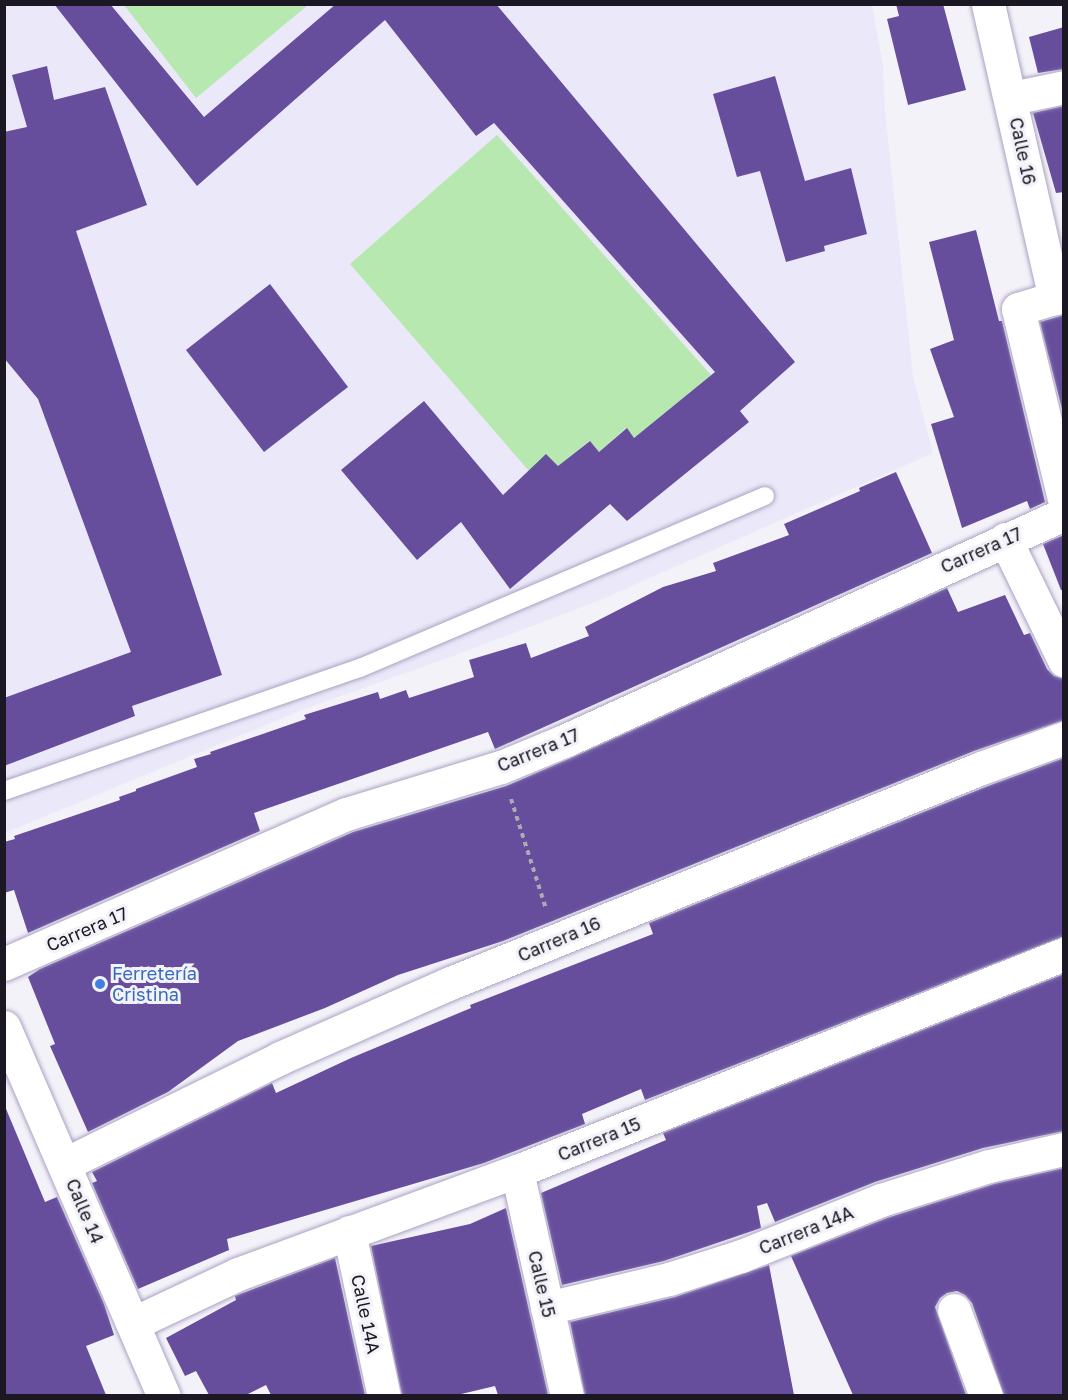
<!DOCTYPE html>
<meta charset="utf-8">
<style>
body{margin:0}
#map{position:relative;width:1068px;height:1400px;overflow:hidden;background:#f4f2f9;font-family:"Golos Text",sans-serif}
div>[style]{position:absolute}
.built>*{inset:0;background:#ebe8f9}
.green>*{inset:0;background:#b6e8af}
.building>*{inset:0;background:#664e9d}
.path>*{height:4px;margin-top:-2px;transform-origin:0;background:repeating-linear-gradient(90deg,#acaab2 0 4.5px,transparent 0 9px)}
.roads{filter:drop-shadow(0 0 2px #aaa2c3) drop-shadow(0 0 2px #aaa2c3)}
.service>*{height:18px;margin:-9px;padding:0 9px;transform-origin:9px;border-radius:9px;background:#fff}
.minor>*{height:33px;margin:-16.5px;padding:0 16.5px;transform-origin:16.5px;border-radius:16.5px;background:#fff}
.tertiary>*{height:33px;margin:-16.5px;padding:0 16.5px;transform-origin:16.5px;border-radius:16.5px;background:#fff}
.dots>*{width:16px;height:16px;translate:-50% -50%;box-sizing:border-box;border:3px solid #f4f2f9;border-radius:50%}
span{translate:-50% -50%;white-space:nowrap;text-align:center;line-height:1.15;-webkit-text-stroke:6px #f4f2f9;paint-order:stroke}
.street-label{font-size:18px;color:#1b1824}
.shop-label{font-size:18px;color:#366cbe}
.left{translate:0 -50%;text-align:left}
.frame{position:absolute;inset:0;border:6px solid #1b1824;pointer-events:none}
</style>
<div id="map">
<div class="built">
<div style="clip-path:polygon(5px 5px,872px 5px,883px 65px,885px 110px,913px 376px,933px 453px,600px 600px,456px 655px,307px 708px,5px 833px)"></div>
</div>
<div class="green">
<div style="clip-path:polygon(124px 5px,308px 5px,196px 98px)"></div>
<div style="clip-path:polygon(497px 135px,711px 375px,634px 438px,626px 428px,599px 452px,589px 441px,558px 466px,529px 471px,350px 264px)"></div>
</div>
<div class="building">
<div style="clip-path:polygon(54px 4px,110px 4px,204px 117px,336px 4px,496px 4px,795px 362px,740px 411px,749px 422px,627px 521px,610px 504px,510px 589px,461px 522px,417px 560px,341px 470px,424px 401px,503px 495px,546px 454px,558px 466px,590px 441px,599px 452px,627px 428px,634px 438px,715px 372px,494px 123px,476px 136px,385px 20px,197px 186px)"></div>
<div style="clip-path:polygon(896px 4px,943px 4px,966px 90px,908px 105px,887px 19px,899px 16px)"></div>
<div style="clip-path:polygon(1064px 27px,1064px 69px,1038px 73px,1029px 37px)"></div>
<div style="clip-path:polygon(47px 66px,54px 100px,105px 87px,147px 205px,76px 231px,222px 675px,132px 706px,135px 716px,4px 766px,4px 698px,131px 652px,38px 399px,4px 358px,4px 132px,27px 127px,12px 75px)"></div>
<div style="clip-path:polygon(775px 76px,805px 181px,851px 168px,867px 234px,824px 246px,825px 251px,786px 262px,760px 171px,737px 177px,713px 94px)"></div>
<div style="clip-path:polygon(1064px 106px,1064px 192px,1056px 193px,1033px 113px)"></div>
<div style="clip-path:polygon(976px 230px,999px 321px,1002px 321px,1045px 502px,1030px 509px,1027px 501px,962px 528px,931px 424px,954px 417px,930px 349px,954px 340px,929px 242px)"></div>
<div style="clip-path:polygon(270px 284px,348px 387px,264px 452px,186px 350px)"></div>
<div style="clip-path:polygon(1064px 315px,1064px 417px,1040px 322px)"></div>
<div style="clip-path:polygon(896px 472px,932px 553px,495px 749px,488px 732px,254px 813px,260px 831px,28px 933px,14px 890px,4px 893px,4px 842px,15px 839px,14px 836px,120px 800px,119px 797px,136px 791px,136px 789px,197px 767px,194px 759px,211px 754px,210px 752px,306px 719px,304px 715px,378px 692px,380px 699px,406px 690px,409px 698px,474px 677px,469px 660px,526px 643px,531px 658px,589px 636px,585px 627px,663px 587px,716px 571px,713px 563px,789px 535px,784px 524px,860px 491px,859px 488px)"></div>
<div style="clip-path:polygon(1064px 535px,1064px 590px,1061px 590px,1043px 544px)"></div>
<div style="clip-path:polygon(947px 588px,958px 612px,1005px 595px,1024px 635px,1030px 633px,1047px 669px,1054px 676px,1064px 679px,1064px 720px,974px 751px,503px 941px,398px 975px,325px 1008px,238px 1041px,168px 1092px,88px 1132px,50px 1046px,55px 1044px,28px 977px,40px 969px,353px 832px,506px 786px,571px 758px)"></div>
<div style="clip-path:polygon(1064px 758px,1064px 936px,645px 1100px,641px 1089px,582px 1114px,585px 1124px,484px 1163px,227px 1239px,229px 1250px,138px 1289px,92px 1183px,97px 1181px,92px 1172px,272px 1083px,276px 1093px,351px 1058px,471px 1008px,470px 1005px,653px 934px,649px 923px,988px 786px)"></div>
<div style="clip-path:polygon(1064px 974px,1064px 1131px,983px 1148px,875px 1182px,775px 1222px,767px 1203px,757px 1206px,761px 1228px,664px 1261px,562px 1285px,541px 1193px,666px 1140px,663px 1133px)"></div>
<div style="clip-path:polygon(4px 1104px,45px 1202px,57px 1197px,104px 1304px,114px 1335px,86px 1346px,106px 1395px,4px 1395px)"></div>
<div style="clip-path:polygon(1064px 1168px,1064px 1395px,1004px 1395px,972px 1303px,965px 1295px,957px 1291px,947px 1293px,940px 1298px,935px 1307px,966px 1395px,853px 1395px,791px 1256px,887px 1218px,994px 1184px)"></div>
<div style="clip-path:polygon(506px 1208px,548px 1395px,498px 1395px,495px 1386px,457px 1395px,402px 1395px,371px 1246px,470px 1224px)"></div>
<div style="clip-path:polygon(335px 1258px,365px 1395px,271px 1395px,266px 1385px,246px 1395px,209px 1395px,196px 1371px,185px 1376px,166px 1338px,236px 1300px,235px 1296px)"></div>
<div style="clip-path:polygon(769px 1265px,794px 1395px,585px 1395px,570px 1322px,675px 1297px)"></div>
</div>
<div class="path">
<div style="left:511px;top:799px;width:115px;rotate:72.3deg"></div>
</div>
<div class="roads">
<div class="service">
<div style="left:4px;top:791px;width:377px;rotate:-19.1deg"></div>
<div style="left:360px;top:668px;width:440px;rotate:-23deg"></div>
</div>
<div class="minor">
<div style="left:988px;top:4px;width:302px;rotate:77.2deg"></div>
<div style="left:1012px;top:98px;width:53px;rotate:-11.9deg"></div>
<div style="left:1064px;top:295px;width:48px;rotate:163.1deg"></div>
<div style="left:1018px;top:309px;width:195px;rotate:76.4deg"></div>
<div style="left:1005px;top:539px;width:135px;rotate:64deg"></div>
<div style="left:4px;top:964px;width:373px;rotate:-23.7deg"></div>
<div style="left:346px;top:814px;width:162px;rotate:-16.9deg"></div>
<div style="left:501px;top:767px;width:68px;rotate:-22.4deg"></div>
<div style="left:564px;top:741px;width:549px;rotate:-24.42deg"></div>
<div style="left:65px;top:1164px;width:240px;rotate:-26.2deg"></div>
<div style="left:280px;top:1058px;width:184px;rotate:-23.8deg"></div>
<div style="left:448px;top:984px;width:575px;rotate:-22.06deg"></div>
<div style="left:981px;top:768px;width:88px;rotate:-19.9deg"></div>
<div style="left:517px;top:1171px;width:230px;rotate:77.5deg"></div>
<div style="left:349px;top:1232px;width:168px;rotate:78deg"></div>
<div style="left:547px;top:1308px;width:125px;rotate:-13.4deg"></div>
<div style="left:669px;top:1279px;width:76px;rotate:-17.7deg"></div>
<div style="left:741px;top:1256px;width:151px;rotate:-21.8deg"></div>
<div style="left:881px;top:1200px;width:113px;rotate:-17.5deg"></div>
<div style="left:989px;top:1166px;width:77px;rotate:-12.8deg"></div>
<div style="left:954px;top:1310px;width:92px;rotate:69.6deg"></div>
<div style="left:134px;top:1323px;width:115px;rotate:-25.2deg"></div>
<div style="left:238px;top:1274px;width:297px;rotate:-20.3deg"></div>
<div style="left:517px;top:1171px;width:588px;rotate:-21.64deg"></div>
</div>
<div class="tertiary">
<div style="left:4px;top:1027px;width:402px;rotate:66.6deg"></div>
</div>
</div>
<div class="dots">
<div style="left:100px;top:984px;background:#3f7fe0"></div>
</div>
<div class="street-label">
<span style="left:1023px;top:151px;rotate:78deg">Calle 16</span>
<span style="left:981px;top:550px;rotate:-24deg">Carrera 17</span>
<span style="left:538px;top:750px;rotate:-22deg">Carrera 17</span>
<span style="left:87px;top:929px;rotate:-23deg">Carrera 17</span>
<span style="left:559px;top:939px;rotate:-23deg">Carrera 16</span>
<span style="left:599px;top:1139px;rotate:-22deg">Carrera 15</span>
<span style="left:85px;top:1211px;rotate:67deg">Calle 14</span>
<span style="left:806px;top:1230px;rotate:-22deg">Carrera 14A</span>
<span style="left:542px;top:1284px;rotate:77deg">Calle 15</span>
<span style="left:366px;top:1314px;rotate:78deg">Calle 14A</span>
</div>
<div class="shop-label">
<span class="left" style="left:112px;top:984px">Ferretería<br>Cristina</span>
</div>
<div class="frame"></div>
</div>
